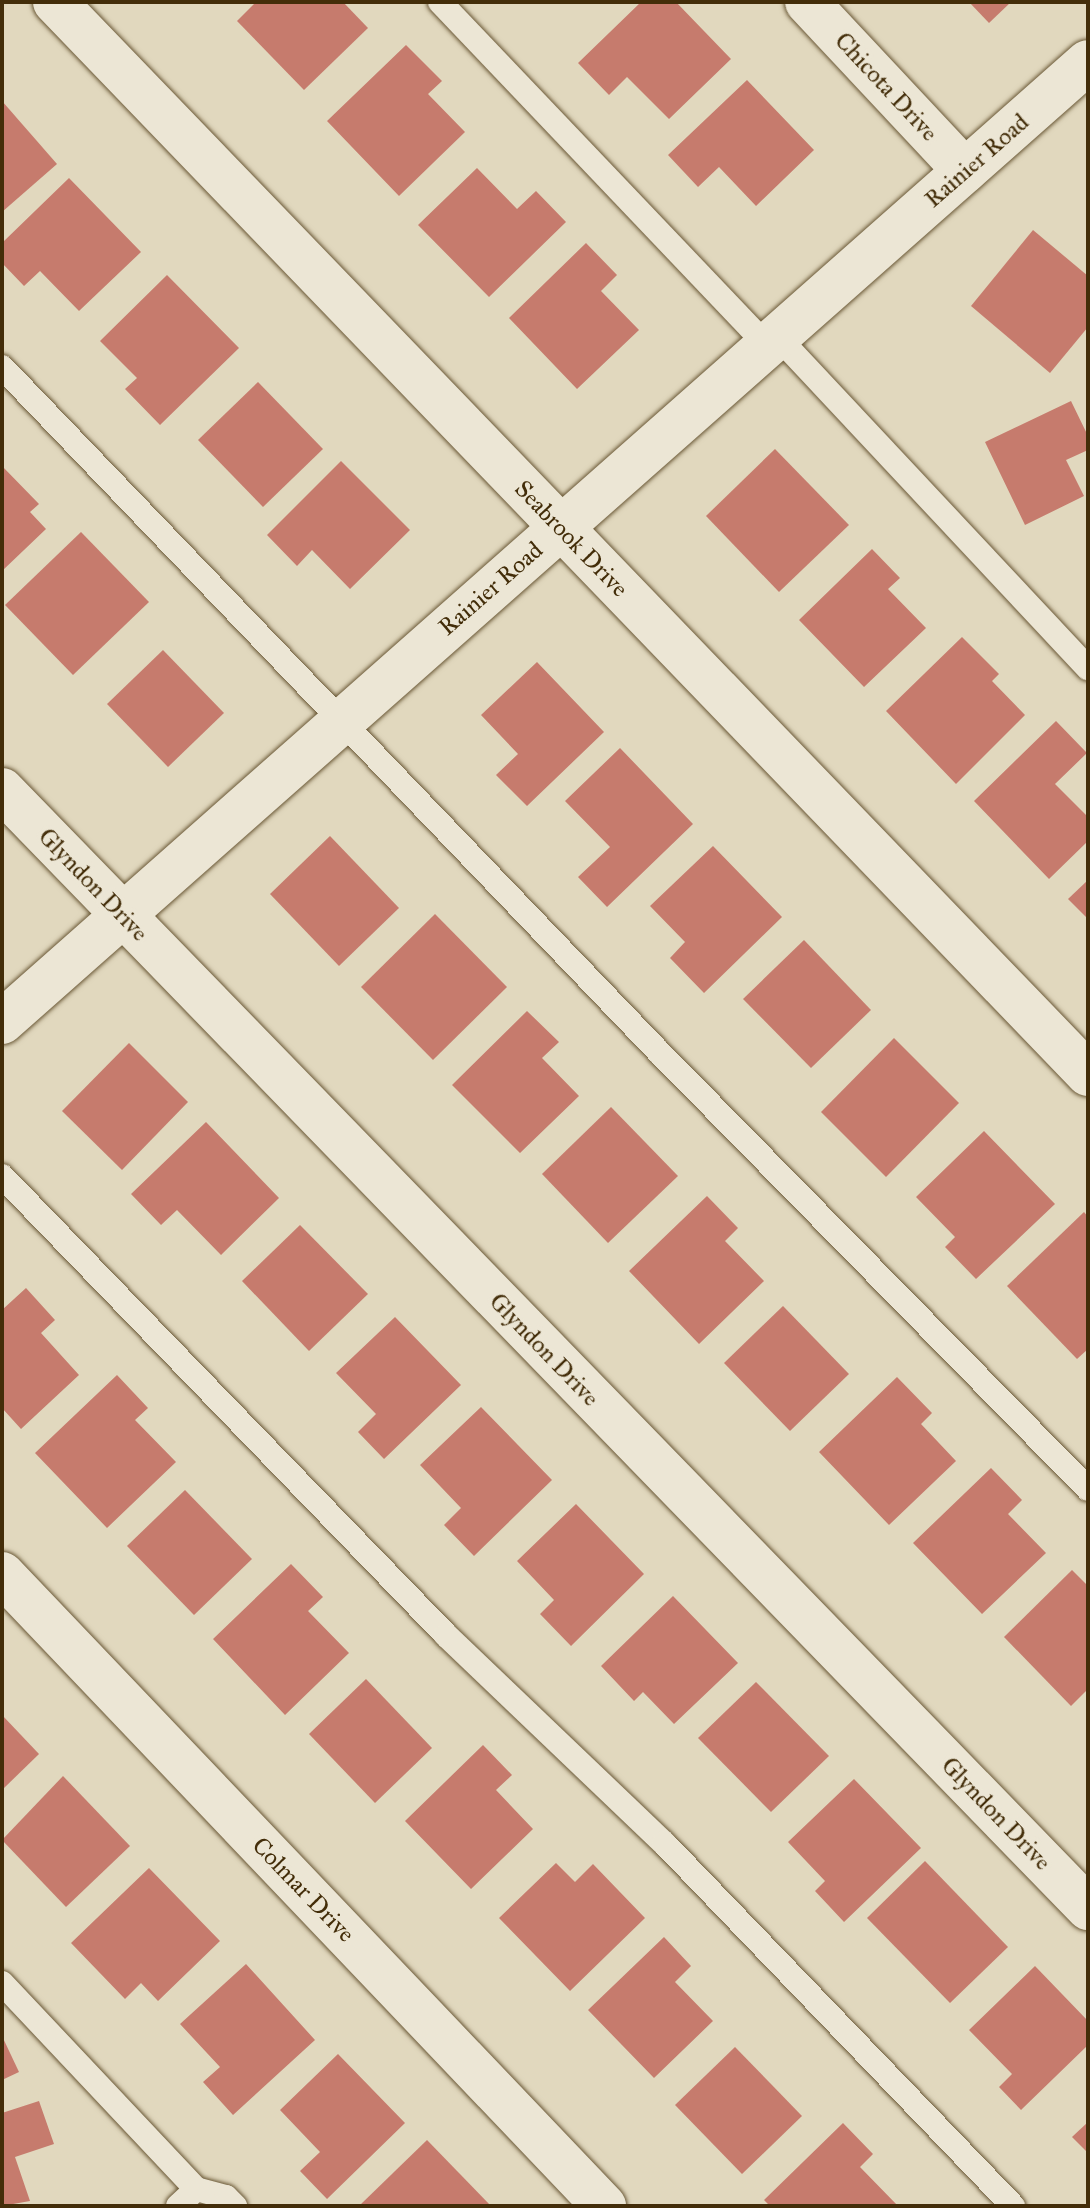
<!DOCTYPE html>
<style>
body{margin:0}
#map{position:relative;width:1090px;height:2208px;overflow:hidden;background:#e1d8be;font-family:"IM FELL Great Primer",serif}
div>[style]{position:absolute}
.building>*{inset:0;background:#c67b6d}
.roads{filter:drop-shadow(0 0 2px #6a5836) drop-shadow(0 0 2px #6a5836)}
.service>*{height:24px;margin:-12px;padding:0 12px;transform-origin:12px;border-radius:12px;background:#ece6d5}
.minor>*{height:44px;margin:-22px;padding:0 22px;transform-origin:22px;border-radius:22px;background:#ece6d5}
.tertiary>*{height:44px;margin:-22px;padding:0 22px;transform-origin:22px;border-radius:22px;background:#ece6d5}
span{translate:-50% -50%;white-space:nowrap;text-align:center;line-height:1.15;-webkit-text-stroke:8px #ece6d5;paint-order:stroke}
.street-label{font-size:24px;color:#432d09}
.frame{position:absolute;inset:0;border:4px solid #432d09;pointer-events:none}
</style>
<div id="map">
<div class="building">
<div style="clip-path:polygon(256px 2px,343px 2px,368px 28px,304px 90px,237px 21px)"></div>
<div style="clip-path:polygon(641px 2px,676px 2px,731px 59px,669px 119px,627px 77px,609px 95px,578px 63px)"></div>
<div style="clip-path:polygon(969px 2px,1011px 2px,989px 23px)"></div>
<div style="clip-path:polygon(406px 45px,442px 81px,428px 94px,465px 132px,399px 196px,327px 121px)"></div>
<div style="clip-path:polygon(747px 80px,814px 150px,756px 206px,719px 167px,698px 187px,668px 155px)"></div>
<div style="clip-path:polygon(2px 101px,57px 164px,2px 212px)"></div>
<div style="clip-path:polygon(477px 168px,517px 209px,536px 191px,566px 222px,489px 297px,418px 225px)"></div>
<div style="clip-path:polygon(69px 178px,141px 252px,79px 311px,40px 271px,24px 286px,2px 263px,2px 243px)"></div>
<div style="clip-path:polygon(1033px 230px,1088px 276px,1088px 327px,1050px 373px,971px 306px)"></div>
<div style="clip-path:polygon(586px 243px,617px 275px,601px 291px,639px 330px,577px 389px,509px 318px)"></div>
<div style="clip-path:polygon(167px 275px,239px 348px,160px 425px,125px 389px,137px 378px,100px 341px)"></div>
<div style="clip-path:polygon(258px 382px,323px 449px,263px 507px,198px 440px)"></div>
<div style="clip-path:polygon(1071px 401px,1088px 436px,1088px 450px,1066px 460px,1084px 496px,1025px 525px,985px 442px)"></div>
<div style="clip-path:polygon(775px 449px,849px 525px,779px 592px,706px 516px)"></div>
<div style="clip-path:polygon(341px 461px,410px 530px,350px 589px,312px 550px,297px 566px,267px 535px)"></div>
<div style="clip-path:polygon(2px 466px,39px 504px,30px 512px,46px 529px,2px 571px)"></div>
<div style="clip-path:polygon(81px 532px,149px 602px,73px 675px,5px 605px)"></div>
<div style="clip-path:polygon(872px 549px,900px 578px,888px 589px,926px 628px,864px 687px,799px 620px)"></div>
<div style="clip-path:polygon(962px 637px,999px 674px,992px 681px,1025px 715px,956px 784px,886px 711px)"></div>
<div style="clip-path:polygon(163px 650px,224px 713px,168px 767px,107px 704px)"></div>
<div style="clip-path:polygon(537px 662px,604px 732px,527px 806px,496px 775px,518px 754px,481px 715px)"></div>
<div style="clip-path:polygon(1056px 721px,1087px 753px,1055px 784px,1088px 817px,1088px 841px,1049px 879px,974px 801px)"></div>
<div style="clip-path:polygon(620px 748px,693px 824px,607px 907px,578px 877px,610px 847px,565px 801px)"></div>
<div style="clip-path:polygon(330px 836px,399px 908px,339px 966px,270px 894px)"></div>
<div style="clip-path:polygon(713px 846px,782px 917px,704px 993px,670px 958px,685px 942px,650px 906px)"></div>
<div style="clip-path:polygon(1088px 880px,1088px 919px,1068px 899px)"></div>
<div style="clip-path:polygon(435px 914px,507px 987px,433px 1060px,361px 987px)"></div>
<div style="clip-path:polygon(804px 940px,871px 1010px,811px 1068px,743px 999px)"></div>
<div style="clip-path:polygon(527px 1011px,559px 1042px,542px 1058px,579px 1096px,520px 1153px,452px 1085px)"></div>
<div style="clip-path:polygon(894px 1038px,959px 1103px,886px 1177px,821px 1112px)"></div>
<div style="clip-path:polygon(129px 1043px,188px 1102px,122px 1170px,62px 1111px)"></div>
<div style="clip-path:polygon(611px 1107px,678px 1176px,608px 1243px,542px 1174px)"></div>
<div style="clip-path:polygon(206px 1122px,279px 1198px,221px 1255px,177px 1210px,161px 1225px,131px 1194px)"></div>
<div style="clip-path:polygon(984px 1131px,1055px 1204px,976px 1279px,945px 1247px,955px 1237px,916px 1197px)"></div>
<div style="clip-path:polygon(707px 1196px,738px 1228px,725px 1241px,764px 1281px,699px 1344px,629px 1271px)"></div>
<div style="clip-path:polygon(1084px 1212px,1088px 1217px,1088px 1349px,1077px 1359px,1007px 1286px)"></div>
<div style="clip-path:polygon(300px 1225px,368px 1294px,309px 1351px,242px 1281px)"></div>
<div style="clip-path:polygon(26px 1288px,55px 1320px,41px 1333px,79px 1375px,21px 1429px,2px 1408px,2px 1310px)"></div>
<div style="clip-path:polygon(783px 1306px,849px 1374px,790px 1431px,724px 1363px)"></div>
<div style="clip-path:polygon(395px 1317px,461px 1385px,384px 1459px,358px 1432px,376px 1414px,336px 1373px)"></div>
<div style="clip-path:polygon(117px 1375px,148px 1408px,135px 1420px,176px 1462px,107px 1528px,35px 1453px)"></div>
<div style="clip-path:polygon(897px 1377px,932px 1413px,921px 1424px,956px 1461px,889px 1525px,819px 1452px)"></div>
<div style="clip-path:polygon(481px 1407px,552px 1480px,474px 1556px,444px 1525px,461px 1508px,420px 1465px)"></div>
<div style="clip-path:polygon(991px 1468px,1022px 1500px,1008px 1514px,1046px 1553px,982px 1614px,913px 1543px)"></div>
<div style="clip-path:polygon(185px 1490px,252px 1559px,194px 1615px,127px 1546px)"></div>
<div style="clip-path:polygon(576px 1504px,644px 1574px,571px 1646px,540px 1614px,554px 1600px,517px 1561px)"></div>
<div style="clip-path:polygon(291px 1564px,323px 1597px,308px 1611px,349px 1653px,285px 1715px,213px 1639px)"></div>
<div style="clip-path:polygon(1072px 1570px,1088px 1586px,1088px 1689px,1071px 1706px,1004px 1637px)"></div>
<div style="clip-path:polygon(673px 1596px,738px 1663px,674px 1724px,643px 1692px,634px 1701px,601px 1666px)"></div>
<div style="clip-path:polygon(366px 1679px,432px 1748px,375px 1803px,309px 1734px)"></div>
<div style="clip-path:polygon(756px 1682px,829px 1756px,771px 1812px,698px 1738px)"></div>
<div style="clip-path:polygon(2px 1715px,39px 1754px,2px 1790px)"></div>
<div style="clip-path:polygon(483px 1745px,512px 1775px,496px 1790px,533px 1829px,471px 1889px,405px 1821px)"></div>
<div style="clip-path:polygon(63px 1776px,130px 1846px,66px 1907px,2px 1840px)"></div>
<div style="clip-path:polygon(854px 1779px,921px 1848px,844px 1922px,815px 1891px,825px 1881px,788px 1842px)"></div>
<div style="clip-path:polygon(925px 1861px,1008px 1947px,950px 2003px,867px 1918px)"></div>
<div style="clip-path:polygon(556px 1863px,575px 1882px,593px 1864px,645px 1918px,570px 1991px,499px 1918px)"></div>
<div style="clip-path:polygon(149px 1868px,220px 1941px,158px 2001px,141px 1983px,125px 1999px,71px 1943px)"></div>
<div style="clip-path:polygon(664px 1937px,691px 1966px,675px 1982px,713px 2021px,654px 2078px,588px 2010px)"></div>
<div style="clip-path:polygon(246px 1964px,315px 2040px,233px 2115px,203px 2082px,220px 2067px,180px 2024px)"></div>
<div style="clip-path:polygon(1035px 1966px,1088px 2021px,1088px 2045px,1021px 2110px,999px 2087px,1012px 2074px,969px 2030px)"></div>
<div style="clip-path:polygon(2px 2036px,19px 2072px,2px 2080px)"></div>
<div style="clip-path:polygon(735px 2047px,802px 2116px,742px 2174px,675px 2105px)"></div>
<div style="clip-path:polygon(338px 2054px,405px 2123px,327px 2199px,300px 2171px,320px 2152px,280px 2110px)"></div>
<div style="clip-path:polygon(39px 2101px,54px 2144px,15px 2157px,30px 2201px,2px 2206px,2px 2113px)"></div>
<div style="clip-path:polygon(1088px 2122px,1088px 2153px,1072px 2137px)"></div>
<div style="clip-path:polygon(843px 2123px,873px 2154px,860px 2167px,898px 2206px,770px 2206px,764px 2200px)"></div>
<div style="clip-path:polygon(427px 2140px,491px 2206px,359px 2206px)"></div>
</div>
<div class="roads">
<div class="service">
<div style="left:440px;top:2px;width:474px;rotate:46.4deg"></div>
<div style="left:777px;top:336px;width:455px;rotate:46.9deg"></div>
<div style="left:2px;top:367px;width:949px;rotate:46.2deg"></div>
<div style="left:659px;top:1052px;width:612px;rotate:45.53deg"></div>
<div style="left:2px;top:1176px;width:639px;rotate:45.95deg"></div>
<div style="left:446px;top:1635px;width:301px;rotate:43.7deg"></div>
<div style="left:664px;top:1843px;width:504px;rotate:46.13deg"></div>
<div style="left:2px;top:1983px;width:283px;rotate:46.7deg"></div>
<div style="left:178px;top:2206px;width:25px;rotate:-43deg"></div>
<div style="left:196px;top:2189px;width:31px;rotate:15deg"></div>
<div style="left:226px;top:2197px;width:13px;rotate:45deg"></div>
</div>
<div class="minor">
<div style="left:807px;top:2px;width:231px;rotate:46.9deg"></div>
<div style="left:2px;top:790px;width:1559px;rotate:45.83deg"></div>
<div style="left:2px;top:1574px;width:873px;rotate:46.39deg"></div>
</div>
<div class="tertiary">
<div style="left:55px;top:2px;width:1489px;rotate:46.06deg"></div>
<div style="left:2px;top:1022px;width:1449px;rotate:-41.48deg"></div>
</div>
</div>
<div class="street-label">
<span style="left:886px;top:87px;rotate:47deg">Chicota Drive</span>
<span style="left:977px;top:161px;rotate:-41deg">Rainier Road</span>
<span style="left:571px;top:539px;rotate:46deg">Seabrook Drive</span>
<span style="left:491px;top:589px;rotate:-41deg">Rainier Road</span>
<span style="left:93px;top:885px;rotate:46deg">Glyndon Drive</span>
<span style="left:544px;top:1350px;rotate:46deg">Glyndon Drive</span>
<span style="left:996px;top:1814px;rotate:46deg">Glyndon Drive</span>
<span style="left:303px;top:1890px;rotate:46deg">Colmar Drive</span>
</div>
<div class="frame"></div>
</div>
